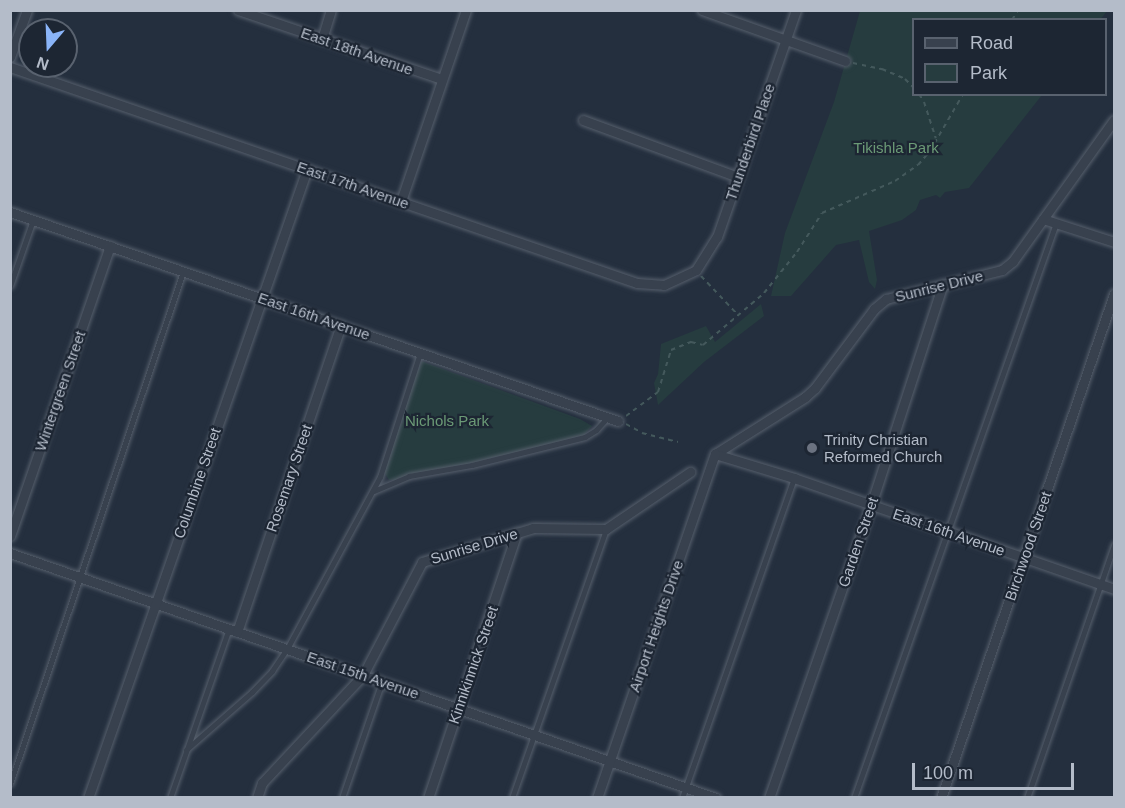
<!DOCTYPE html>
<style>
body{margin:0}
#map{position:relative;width:1125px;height:808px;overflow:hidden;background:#242f3e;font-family:Helvetica,sans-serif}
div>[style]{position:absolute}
.green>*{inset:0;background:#263c3f}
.path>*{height:2px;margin-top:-1px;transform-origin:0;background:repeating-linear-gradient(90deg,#44595c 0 4.5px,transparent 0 9px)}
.roads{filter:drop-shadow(0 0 2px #565f6c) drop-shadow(0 0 2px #565f6c)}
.lane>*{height:4.5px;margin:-2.25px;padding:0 2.25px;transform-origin:2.25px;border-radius:2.25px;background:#38414e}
.street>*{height:9px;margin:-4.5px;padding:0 4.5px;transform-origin:4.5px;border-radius:4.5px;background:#38414e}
.dots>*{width:16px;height:16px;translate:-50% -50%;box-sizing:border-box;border:3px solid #1d2633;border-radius:50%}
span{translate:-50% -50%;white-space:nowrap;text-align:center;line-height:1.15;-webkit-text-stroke:4.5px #1d2633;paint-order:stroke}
.street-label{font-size:15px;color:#b4bcc9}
.park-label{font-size:15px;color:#6b9a76}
.poi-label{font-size:15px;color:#b4bcc9}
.left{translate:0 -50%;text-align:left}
.frame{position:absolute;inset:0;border:12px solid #b4bcc9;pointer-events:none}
.legend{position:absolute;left:912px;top:18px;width:195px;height:78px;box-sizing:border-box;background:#1d2633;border:2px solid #59626f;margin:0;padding:8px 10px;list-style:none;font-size:18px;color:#b4bcc9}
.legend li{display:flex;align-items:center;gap:12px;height:30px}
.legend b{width:30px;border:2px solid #59626f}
.north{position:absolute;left:18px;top:18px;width:60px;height:60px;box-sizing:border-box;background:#1d2633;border:2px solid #59626f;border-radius:50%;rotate:199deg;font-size:16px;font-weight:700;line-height:24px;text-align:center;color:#b4bcc9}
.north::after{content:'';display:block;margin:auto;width:21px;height:27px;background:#8ab4f8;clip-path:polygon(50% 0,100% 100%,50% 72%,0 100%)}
.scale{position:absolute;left:912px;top:763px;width:162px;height:27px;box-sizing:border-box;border:3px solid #b4bcc9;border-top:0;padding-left:8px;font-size:18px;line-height:21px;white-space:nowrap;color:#b4bcc9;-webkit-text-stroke:4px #1d2633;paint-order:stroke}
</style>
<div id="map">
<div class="green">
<div style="clip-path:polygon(860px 11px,1107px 11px,1100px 20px,914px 20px,914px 94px,1042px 95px,969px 188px,945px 192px,940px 198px,936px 195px,920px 200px,916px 210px,902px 220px,869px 231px,877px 280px,875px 289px,869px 282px,859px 240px,836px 245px,791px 296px,771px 296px,785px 233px,834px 102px)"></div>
<div style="clip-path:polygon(761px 304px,764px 316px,704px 362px,658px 405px,654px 383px,658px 374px,661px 344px,706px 326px,715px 342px)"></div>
<div style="clip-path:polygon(421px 361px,580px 419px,592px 426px,582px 437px,403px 480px,389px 480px,383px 470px)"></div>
</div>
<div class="path">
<div style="left:1012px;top:20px;width:12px;rotate:-59deg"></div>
<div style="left:853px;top:63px;width:30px;rotate:12deg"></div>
<div style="left:882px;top:69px;width:25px;rotate:23deg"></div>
<div style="left:905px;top:79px;width:13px;rotate:45deg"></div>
<div style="left:919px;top:94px;width:9px;rotate:58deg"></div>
<div style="left:924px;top:102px;width:38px;rotate:72deg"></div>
<div style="left:701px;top:276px;width:54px;rotate:46.5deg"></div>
<div style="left:626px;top:416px;width:40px;rotate:-37deg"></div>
<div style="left:658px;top:392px;width:44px;rotate:-72.8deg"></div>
<div style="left:671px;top:350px;width:22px;rotate:-22deg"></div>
<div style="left:691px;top:342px;width:12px;rotate:14deg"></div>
<div style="left:703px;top:345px;width:80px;rotate:-40.4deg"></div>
<div style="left:764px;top:293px;width:53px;rotate:-51.2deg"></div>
<div style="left:797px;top:252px;width:46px;rotate:-57.3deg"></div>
<div style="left:822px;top:213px;width:80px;rotate:-23.7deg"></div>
<div style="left:895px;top:181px;width:28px;rotate:-35deg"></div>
<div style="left:918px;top:165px;width:18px;rotate:-49deg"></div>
<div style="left:930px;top:151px;width:66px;rotate:-59.9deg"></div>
<div style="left:626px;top:424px;width:18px;rotate:29deg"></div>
<div style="left:642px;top:433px;width:37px;rotate:14deg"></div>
</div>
<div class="roads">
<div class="lane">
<div style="left:10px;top:286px;width:70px;rotate:-70.8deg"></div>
<div style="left:374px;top:491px;width:38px;rotate:-23deg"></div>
<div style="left:409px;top:476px;width:64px;rotate:-9.9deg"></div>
<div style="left:472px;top:465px;width:116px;rotate:-13.9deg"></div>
<div style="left:585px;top:437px;width:13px;rotate:-32deg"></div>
<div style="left:596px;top:430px;width:18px;rotate:-47deg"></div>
<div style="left:186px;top:750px;width:88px;rotate:-41.3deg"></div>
<div style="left:252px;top:692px;width:29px;rotate:-46deg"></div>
<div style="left:272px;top:671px;width:27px;rotate:-56deg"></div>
<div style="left:287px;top:649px;width:196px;rotate:-61.6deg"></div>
<div style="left:380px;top:477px;width:130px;rotate:-72.1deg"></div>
<div style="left:10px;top:784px;width:540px;rotate:-71.33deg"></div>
<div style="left:170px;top:798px;width:179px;rotate:-70.8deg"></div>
<div style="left:342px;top:798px;width:123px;rotate:-71deg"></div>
<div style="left:512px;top:798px;width:285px;rotate:-70.7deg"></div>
<div style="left:682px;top:798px;width:339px;rotate:-70.7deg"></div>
<div style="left:854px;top:798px;width:609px;rotate:-70.64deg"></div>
<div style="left:1027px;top:798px;width:268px;rotate:-71deg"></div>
</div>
<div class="street">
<div style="left:238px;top:10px;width:215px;rotate:18.7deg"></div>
<div style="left:702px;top:10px;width:152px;rotate:19.6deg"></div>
<div style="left:322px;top:39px;width:30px;rotate:-73deg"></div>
<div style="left:10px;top:57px;width:50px;rotate:-70.1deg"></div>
<div style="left:10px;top:67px;width:663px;rotate:19.01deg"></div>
<div style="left:637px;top:283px;width:27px;rotate:4deg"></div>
<div style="left:664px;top:285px;width:35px;rotate:-25deg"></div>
<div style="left:696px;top:270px;width:39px;rotate:-58deg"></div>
<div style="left:717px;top:237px;width:240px;rotate:-70.8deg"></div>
<div style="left:583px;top:120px;width:165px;rotate:20.2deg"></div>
<div style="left:401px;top:201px;width:202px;rotate:-71.2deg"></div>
<div style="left:10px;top:212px;width:643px;rotate:18.97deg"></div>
<div style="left:1043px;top:219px;width:75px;rotate:17.9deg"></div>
<div style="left:715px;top:454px;width:107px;rotate:-32.3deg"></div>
<div style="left:805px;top:397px;width:13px;rotate:-42deg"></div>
<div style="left:815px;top:388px;width:99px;rotate:-53.2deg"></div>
<div style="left:874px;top:309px;width:16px;rotate:-40deg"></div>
<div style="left:886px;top:299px;width:120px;rotate:-14deg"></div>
<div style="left:1002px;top:270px;width:14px;rotate:-39deg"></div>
<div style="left:1013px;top:261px;width:173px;rotate:-54.4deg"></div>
<div style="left:715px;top:454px;width:83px;rotate:16.9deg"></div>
<div style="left:794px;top:478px;width:339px;rotate:19.1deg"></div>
<div style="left:10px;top:536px;width:307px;rotate:-71deg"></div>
<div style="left:10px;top:553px;width:747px;rotate:19.14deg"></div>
<div style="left:237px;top:632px;width:324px;rotate:-71.3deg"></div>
<div style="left:88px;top:798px;width:666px;rotate:-70.8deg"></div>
<div style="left:257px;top:798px;width:16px;rotate:-72deg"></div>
<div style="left:262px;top:783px;width:148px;rotate:-46.9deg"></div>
<div style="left:363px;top:675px;width:127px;rotate:-62.4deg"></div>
<div style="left:422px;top:562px;width:116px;rotate:-17deg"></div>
<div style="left:533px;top:528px;width:73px;rotate:0.8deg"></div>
<div style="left:606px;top:529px;width:102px;rotate:-34.2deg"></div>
<div style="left:428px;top:798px;width:280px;rotate:-71.5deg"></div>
<div style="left:597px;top:798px;width:364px;rotate:-71.1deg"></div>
<div style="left:769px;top:798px;width:310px;rotate:-70.8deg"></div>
<div style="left:871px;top:505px;width:232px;rotate:-72deg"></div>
<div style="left:941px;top:798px;width:533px;rotate:-71.06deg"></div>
</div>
</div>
<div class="dots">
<div style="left:812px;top:448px;background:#6b7280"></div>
</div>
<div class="street-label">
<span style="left:357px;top:51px;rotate:19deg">East 18th Avenue</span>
<span style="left:750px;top:142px;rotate:-71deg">Thunderbird Place</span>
<span style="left:353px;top:185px;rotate:19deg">East 17th Avenue</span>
<span style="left:939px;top:286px;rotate:-14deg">Sunrise Drive</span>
<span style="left:314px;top:316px;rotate:19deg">East 16th Avenue</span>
<span style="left:60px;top:391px;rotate:-71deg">Wintergreen Street</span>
<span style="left:289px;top:478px;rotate:-71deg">Rosemary Street</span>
<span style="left:197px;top:483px;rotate:-71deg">Columbine Street</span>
<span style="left:949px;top:532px;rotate:19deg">East 16th Avenue</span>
<span style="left:858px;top:542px;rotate:-71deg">Garden Street</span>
<span style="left:474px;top:546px;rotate:-17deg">Sunrise Drive</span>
<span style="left:1028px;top:546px;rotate:-71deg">Birchwood Street</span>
<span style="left:656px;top:626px;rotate:-71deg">Airport Heights Drive</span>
<span style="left:473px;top:665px;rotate:-71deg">Kinnikinnick Street</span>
<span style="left:363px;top:675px;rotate:19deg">East 15th Avenue</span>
</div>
<div class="park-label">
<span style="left:896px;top:148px">Tikishla Park</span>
<span style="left:447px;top:421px">Nichols Park</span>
</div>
<div class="poi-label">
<span class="left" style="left:824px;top:448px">Trinity Christian<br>Reformed Church</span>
</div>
<div class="frame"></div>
<ul class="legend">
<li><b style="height:8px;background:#38414e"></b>Road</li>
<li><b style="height:16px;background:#263c3f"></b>Park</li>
</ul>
<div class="north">N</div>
<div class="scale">100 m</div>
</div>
